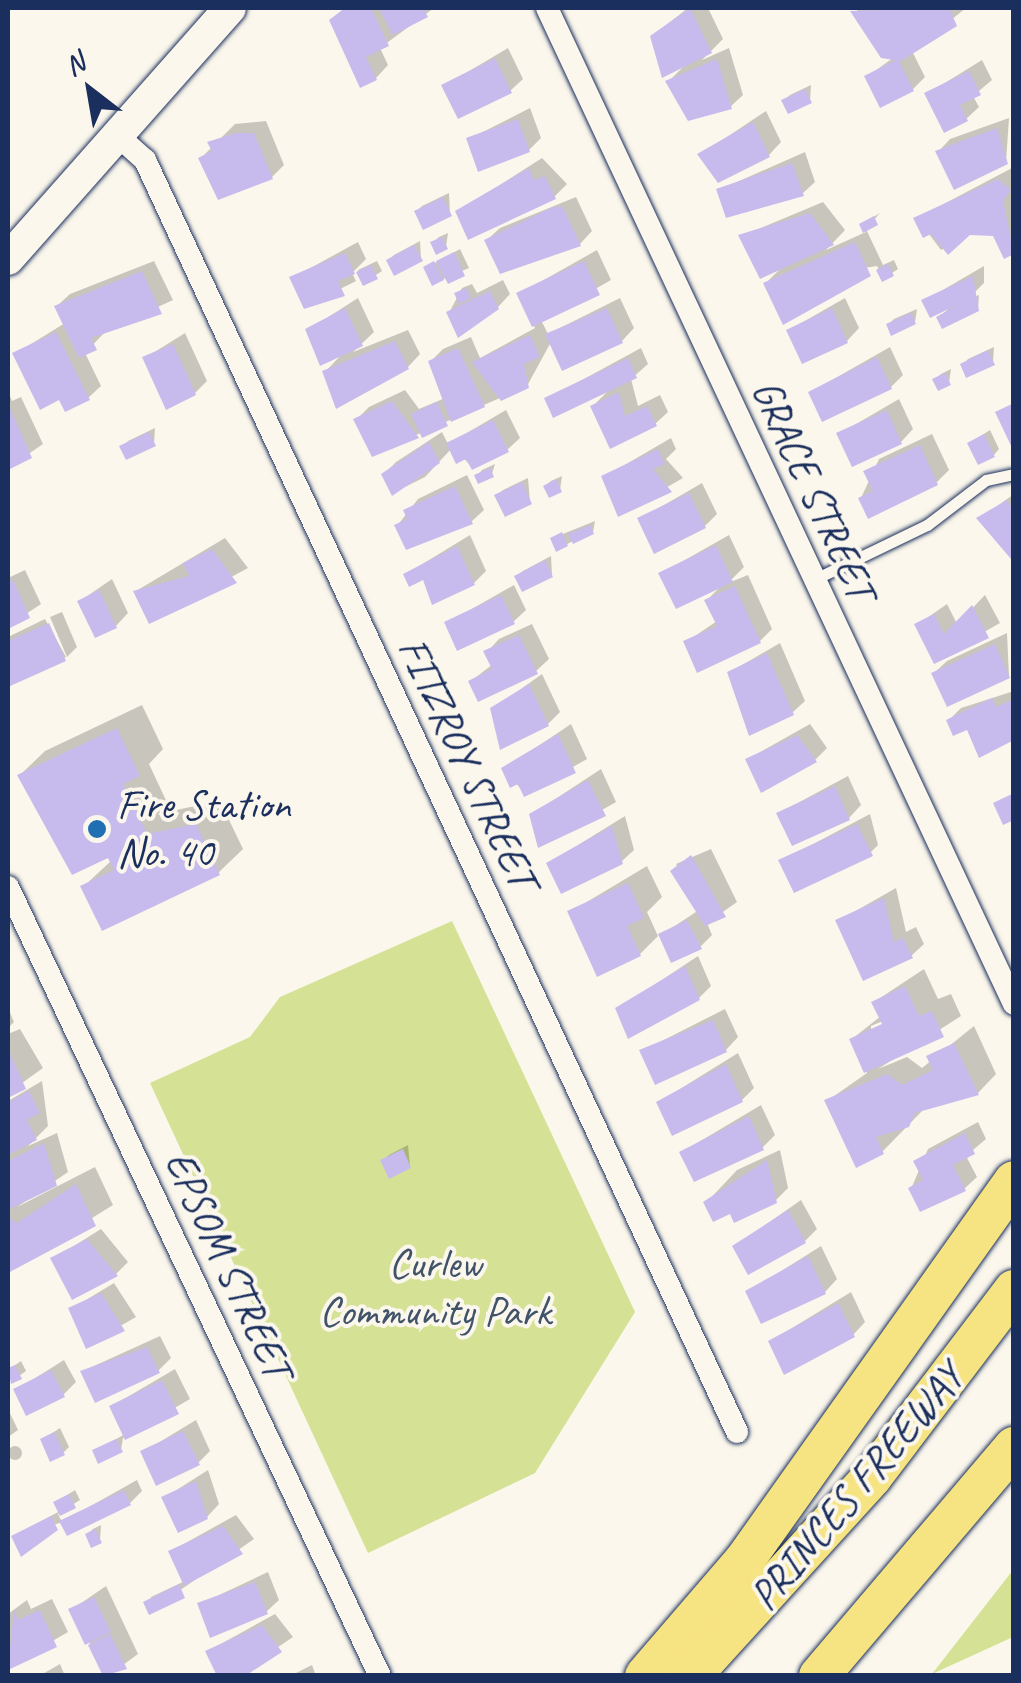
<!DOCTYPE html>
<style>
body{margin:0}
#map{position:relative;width:1021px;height:1683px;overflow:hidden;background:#fbf7ec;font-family:Caveat,sans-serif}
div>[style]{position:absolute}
.green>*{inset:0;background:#d5e295}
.shadow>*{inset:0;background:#0003}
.round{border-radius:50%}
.building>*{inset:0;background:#c7bbed}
.roads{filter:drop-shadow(0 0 2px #1b2f5e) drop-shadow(0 0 2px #1b2f5e)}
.lane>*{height:11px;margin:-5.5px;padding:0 5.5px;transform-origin:5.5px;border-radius:5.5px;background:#fbf7ec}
.street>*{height:22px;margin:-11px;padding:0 11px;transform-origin:11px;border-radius:11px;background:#fbf7ec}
.secondary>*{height:32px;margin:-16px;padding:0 16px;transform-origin:16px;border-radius:16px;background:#fbf7ec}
.highway>*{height:40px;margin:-20px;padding:0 20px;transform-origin:20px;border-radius:20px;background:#f6e381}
.dots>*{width:28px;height:28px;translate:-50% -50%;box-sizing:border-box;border:5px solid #fbf7ec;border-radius:50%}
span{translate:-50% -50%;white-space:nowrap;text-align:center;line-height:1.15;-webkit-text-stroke:8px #fbf7ec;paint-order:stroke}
.street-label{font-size:42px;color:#1b2f5e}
.poi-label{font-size:42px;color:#1b2f5e}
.left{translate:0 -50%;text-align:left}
.park-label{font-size:42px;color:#405369}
.frame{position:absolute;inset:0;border:10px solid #1b2f5e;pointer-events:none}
.north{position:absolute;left:40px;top:40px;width:100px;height:100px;-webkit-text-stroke:8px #fbf7ec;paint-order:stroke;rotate:329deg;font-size:28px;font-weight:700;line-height:40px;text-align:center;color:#1b2f5e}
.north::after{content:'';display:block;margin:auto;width:35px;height:45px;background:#1b2f5e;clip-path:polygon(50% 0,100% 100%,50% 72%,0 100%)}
</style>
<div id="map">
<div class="green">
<div style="clip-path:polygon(452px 921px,635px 1312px,535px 1473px,368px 1553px,150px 1083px,250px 1037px,280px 997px)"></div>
<div style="clip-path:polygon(1013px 1570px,1013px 1637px,932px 1674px)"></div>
</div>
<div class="shadow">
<div style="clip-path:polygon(344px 8px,434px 8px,380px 48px,388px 65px,376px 78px,332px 21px)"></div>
<div style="clip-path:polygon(688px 8px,708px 8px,723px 39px,702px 60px,729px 48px,743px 95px,730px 107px,668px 82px,686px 64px,652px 36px)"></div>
<div style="clip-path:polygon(966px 8px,912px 51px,925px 77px,913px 89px,867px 77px,894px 57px,882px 56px,856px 8px)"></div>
<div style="clip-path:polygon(508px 48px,523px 79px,510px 91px,444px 86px)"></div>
<div style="clip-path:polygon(982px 60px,992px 80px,973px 96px,979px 107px,966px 119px,927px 94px)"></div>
<div style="clip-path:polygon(811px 85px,810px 101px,784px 100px,790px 95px)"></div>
<div style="clip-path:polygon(530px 108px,541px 138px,529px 150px,469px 139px)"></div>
<div style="clip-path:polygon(766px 111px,781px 142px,769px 155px,700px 155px)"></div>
<div style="clip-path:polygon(1009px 118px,1006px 162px,938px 152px,950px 139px)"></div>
<div style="clip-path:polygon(266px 121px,284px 165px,272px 177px,201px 158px,235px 124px)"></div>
<div style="clip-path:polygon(805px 152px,815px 182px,802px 194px,719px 190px)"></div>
<div style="clip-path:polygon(542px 158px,567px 184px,554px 197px,458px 212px)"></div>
<div style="clip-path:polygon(1012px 168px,1014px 251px,1005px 255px,995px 234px,972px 233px,941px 250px,917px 218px)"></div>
<div style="clip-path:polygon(449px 193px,450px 214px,417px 211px,422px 206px)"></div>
<div style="clip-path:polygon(576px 197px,592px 231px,580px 244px,502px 271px,487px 240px,500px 228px)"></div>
<div style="clip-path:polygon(823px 202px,845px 230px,826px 250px,866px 232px,862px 224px,880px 213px,866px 229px,883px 265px,894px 260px,898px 269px,883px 279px,877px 266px,766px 283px,783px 266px,742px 236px)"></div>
<div style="clip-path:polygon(448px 233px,446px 247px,433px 243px,439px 237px)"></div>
<div style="clip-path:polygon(420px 241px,421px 259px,389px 260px,394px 255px)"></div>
<div style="clip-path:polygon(358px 242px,366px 259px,352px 273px,356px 281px,306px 306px,292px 278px)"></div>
<div style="clip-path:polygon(460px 249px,469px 268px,434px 283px,426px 268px)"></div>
<div style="clip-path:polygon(597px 250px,611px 280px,541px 320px,548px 334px,620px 298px,634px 328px,622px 341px,551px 342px,527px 386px,373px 454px,356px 420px,369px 407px,405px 390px,419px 409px,445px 398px,431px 361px,443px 349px,471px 337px,480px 358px,535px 328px,519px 294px)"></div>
<div style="clip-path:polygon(154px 261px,173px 300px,106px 331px,85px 353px,101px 386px,88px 398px,60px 397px,15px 354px,65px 323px,57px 306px,70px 294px)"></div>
<div style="clip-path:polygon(377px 261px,382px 271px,364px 283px,358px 270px)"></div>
<div style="clip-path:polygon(984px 266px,984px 283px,967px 300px,979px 295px,978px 309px,939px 318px,950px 307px,924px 301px)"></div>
<div style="clip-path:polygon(503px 280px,510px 294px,498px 307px,449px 313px,462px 288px,472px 284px,477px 293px)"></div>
<div style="clip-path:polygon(358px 298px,374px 332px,353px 352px,408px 330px,420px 354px,408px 367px,325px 372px,342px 354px,308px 330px)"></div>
<div style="clip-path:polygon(845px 298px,859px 328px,847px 341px,789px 330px)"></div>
<div style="clip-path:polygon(917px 309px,915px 322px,889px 324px,894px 319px)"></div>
<div style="clip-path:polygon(185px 333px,207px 381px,195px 393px,145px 358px)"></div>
<div style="clip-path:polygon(890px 347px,903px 375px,891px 387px,811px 392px)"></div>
<div style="clip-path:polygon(994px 347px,993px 363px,963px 365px,968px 359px)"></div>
<div style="clip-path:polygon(641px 348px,648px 364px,631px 379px,638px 406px,660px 395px,668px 412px,655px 424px,611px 445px,593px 406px,610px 389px,547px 399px)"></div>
<div style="clip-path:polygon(951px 369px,949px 383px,935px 379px,941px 374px)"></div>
<div style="clip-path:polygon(8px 391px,12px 401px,21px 397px,43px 444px,8px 468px)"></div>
<div style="clip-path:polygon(899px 399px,913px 429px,901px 442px,839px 434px)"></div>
<div style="clip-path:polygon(506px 410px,520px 438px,507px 450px,472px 467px,453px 447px,425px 477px,393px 493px,384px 474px,396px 462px,442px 432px,448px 444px)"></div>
<div style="clip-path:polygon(155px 428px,154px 444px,122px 447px,128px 441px)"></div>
<div style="clip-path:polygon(990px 430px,999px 449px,994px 455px,970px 443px)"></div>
<div style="clip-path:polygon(932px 434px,949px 470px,936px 483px,861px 498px,879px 459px)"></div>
<div style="clip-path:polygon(671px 438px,676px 449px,666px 459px,683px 478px,620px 514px,604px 477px)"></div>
<div style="clip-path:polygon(495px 464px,492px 474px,477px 476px,482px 470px)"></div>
<div style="clip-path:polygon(467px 475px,484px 510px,471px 522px,397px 526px,418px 499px)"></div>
<div style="clip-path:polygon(562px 476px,560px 490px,546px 486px,551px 481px)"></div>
<div style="clip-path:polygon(528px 478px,530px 502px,497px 495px,503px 490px)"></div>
<div style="clip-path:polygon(702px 483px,717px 514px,705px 526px,640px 519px)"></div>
<div style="clip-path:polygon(1014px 494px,1014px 555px,1012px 556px,979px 519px)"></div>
<div style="clip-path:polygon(595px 521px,593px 532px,567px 544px,553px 538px)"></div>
<div style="clip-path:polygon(470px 535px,486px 571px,474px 583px,406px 574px)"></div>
<div style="clip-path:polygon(729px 535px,744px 567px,728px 583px,748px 575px,772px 629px,760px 641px,686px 642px,717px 621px,707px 600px,722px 585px,662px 573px)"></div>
<div style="clip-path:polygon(225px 538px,248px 568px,150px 621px,136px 591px)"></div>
<div style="clip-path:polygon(551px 556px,552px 575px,517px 576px,523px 571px)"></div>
<div style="clip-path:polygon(25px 570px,41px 604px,8px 626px,8px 578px)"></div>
<div style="clip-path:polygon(112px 579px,128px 613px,116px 626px,80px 601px)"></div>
<div style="clip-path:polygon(514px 585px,526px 610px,513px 622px,447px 623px)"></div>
<div style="clip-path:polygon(985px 595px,1000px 623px,935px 660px,917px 625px,947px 604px,957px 624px)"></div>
<div style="clip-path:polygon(62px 612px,77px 647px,67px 657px,50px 617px)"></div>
<div style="clip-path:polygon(45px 619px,66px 657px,8px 684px,8px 637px)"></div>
<div style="clip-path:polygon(532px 624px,549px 659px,536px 671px,471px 681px,493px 664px,487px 652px,499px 639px)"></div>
<div style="clip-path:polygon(1007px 633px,1009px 676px,934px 673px,947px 661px)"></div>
<div style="clip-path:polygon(780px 643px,805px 701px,792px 713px,730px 672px)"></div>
<div style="clip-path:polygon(542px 674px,560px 712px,548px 724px,493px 709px)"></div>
<div style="clip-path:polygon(1014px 691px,1014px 739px,949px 720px,961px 708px)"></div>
<div style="clip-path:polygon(142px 705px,163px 749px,149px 764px,171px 811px,220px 801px,243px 849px,218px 873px,83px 887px,112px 860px,20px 775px,45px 751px)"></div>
<div style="clip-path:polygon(571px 724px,587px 759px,525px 794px,504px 769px)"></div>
<div style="clip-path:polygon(810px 724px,827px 748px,815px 760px,748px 759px)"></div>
<div style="clip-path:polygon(601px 769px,616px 802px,540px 845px,531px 815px)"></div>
<div style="clip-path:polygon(848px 776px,861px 805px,849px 818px,779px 813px)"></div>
<div style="clip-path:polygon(870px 814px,878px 845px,866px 857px,781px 861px)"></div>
<div style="clip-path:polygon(625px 816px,634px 850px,621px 862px,549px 863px)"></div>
<div style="clip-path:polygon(711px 849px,737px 902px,707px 923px,712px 935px,700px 947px,661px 935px,699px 910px,676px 864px)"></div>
<div style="clip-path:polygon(647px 866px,662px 897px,647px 912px,658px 936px,640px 954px,570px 912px)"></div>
<div style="clip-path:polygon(896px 888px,906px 932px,916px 927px,924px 944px,911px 956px,838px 921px)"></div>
<div style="clip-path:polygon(698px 956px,711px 986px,699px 998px,618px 1009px)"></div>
<div style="clip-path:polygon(evenodd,924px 969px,938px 999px,951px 994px,961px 1016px,878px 1069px,907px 1057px,922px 1068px,974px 1026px,996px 1074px,978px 1093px,925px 1108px,882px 1152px,827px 1101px,867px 1073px,852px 1039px,881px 1016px,874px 1002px,924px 969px,892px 1017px,894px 1021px,871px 1032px,871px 1026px,892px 1017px)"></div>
<div style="clip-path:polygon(8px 1008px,14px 1022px,8px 1028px)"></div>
<div style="clip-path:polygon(725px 1009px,738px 1037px,726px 1050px,642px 1051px)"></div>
<div style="clip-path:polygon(20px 1029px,43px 1068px,8px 1093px,8px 1034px)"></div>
<div style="clip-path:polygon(738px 1053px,754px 1088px,742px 1100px,659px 1102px)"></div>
<div style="clip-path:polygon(42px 1081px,48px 1126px,28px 1146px,57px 1133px,68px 1172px,17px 1207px,95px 1167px,113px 1205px,10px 1269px,8px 1101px)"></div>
<div style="clip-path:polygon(761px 1105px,775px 1135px,763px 1147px,682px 1152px)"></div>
<div style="clip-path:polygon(978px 1122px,986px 1139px,966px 1156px,977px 1177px,964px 1189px,911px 1189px,928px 1149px)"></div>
<div style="clip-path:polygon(408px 1145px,410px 1166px,383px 1160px,389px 1155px)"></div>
<div style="clip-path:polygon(780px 1150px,788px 1188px,775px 1201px,731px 1210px,706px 1203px,737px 1170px)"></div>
<div style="clip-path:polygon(801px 1200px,817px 1229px,805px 1241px,735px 1246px)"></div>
<div style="clip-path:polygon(101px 1229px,128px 1262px,116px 1274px,53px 1259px)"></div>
<div style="clip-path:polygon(821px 1246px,837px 1279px,825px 1292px,748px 1292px)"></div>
<div style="clip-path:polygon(114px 1283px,136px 1317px,87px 1345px,71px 1309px)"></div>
<div style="clip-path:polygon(851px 1292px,865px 1322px,853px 1335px,771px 1341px)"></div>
<div style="clip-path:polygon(160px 1336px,171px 1358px,158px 1371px,83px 1371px)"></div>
<div style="clip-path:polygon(64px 1360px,76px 1382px,63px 1395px,16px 1390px)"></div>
<div style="clip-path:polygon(21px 1361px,26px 1371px,12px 1381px,8px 1370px)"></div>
<div style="clip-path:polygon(175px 1369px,190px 1399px,123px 1438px,121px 1450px,95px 1451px,125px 1434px,112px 1406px)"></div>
<div style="clip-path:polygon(8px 1409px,18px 1430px,8px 1437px)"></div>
<div style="clip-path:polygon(196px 1420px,210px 1451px,198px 1463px,143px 1452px)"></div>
<div style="clip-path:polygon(60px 1428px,69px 1447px,63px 1453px,43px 1439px)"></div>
<div class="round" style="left:8px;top:1446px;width:14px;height:14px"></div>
<div style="clip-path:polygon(208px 1470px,219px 1504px,207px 1517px,164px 1498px)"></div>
<div style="clip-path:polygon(137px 1480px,142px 1491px,130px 1503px,14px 1536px,60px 1511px,56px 1502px,75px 1490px,80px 1500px,58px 1514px,62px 1522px)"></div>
<div style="clip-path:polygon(236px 1515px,254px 1539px,150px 1611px,151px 1597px,185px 1581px,171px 1551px)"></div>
<div style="clip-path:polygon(101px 1525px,100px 1541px,88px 1534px,93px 1529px)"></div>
<div style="clip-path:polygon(268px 1572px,279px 1600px,266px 1612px,200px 1604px)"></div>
<div style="clip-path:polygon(106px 1586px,138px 1654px,108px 1676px,71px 1610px)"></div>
<div style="clip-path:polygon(52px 1599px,68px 1632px,8px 1667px,8px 1614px,27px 1600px,31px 1609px)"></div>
<div style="clip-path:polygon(275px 1614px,293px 1637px,235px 1676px,208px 1651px)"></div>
<div style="clip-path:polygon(60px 1664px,65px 1676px,39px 1676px)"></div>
<div style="clip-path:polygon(312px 1665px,316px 1676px,290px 1676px)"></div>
</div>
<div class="building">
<div style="clip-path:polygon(345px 8px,371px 8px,389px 46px,366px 57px,377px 80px,360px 88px,329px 20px)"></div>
<div style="clip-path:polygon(379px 8px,423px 8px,428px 17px,393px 35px)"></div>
<div style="clip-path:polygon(690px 8px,712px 53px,662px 78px,650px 36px)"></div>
<div style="clip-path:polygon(949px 8px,957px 26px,901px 61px,881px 58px,850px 11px)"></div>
<div style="clip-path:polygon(495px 58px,512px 93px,458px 119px,441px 85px)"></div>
<div style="clip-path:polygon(717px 59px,732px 109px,688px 121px,665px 81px)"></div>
<div style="clip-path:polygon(898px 59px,914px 91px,880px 108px,864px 76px)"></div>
<div style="clip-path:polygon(969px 71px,981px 95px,960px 105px,968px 121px,944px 133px,924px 93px)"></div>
<div style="clip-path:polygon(805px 89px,812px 103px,788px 114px,781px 100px)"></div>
<div style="clip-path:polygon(518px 119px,530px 152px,478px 172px,466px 138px)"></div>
<div style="clip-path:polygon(753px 122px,770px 157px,718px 183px,697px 154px)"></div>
<div style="clip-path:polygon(997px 128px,1008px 164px,954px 190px,935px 151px)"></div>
<div style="clip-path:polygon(236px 133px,254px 133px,273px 179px,218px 200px,198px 158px,212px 151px,207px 142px)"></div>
<div style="clip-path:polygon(792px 163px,804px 196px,726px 218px,716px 189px)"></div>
<div style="clip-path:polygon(529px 168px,534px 180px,545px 176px,556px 199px,468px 240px,455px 211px)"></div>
<div style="clip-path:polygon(998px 179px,1011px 190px,1003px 201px,1014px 254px,1004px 259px,993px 236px,970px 235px,948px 255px,931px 234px,923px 238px,913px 218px)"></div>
<div style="clip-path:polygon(443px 197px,452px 216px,423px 230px,414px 211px)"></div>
<div style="clip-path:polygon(553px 207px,563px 207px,581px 246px,500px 274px,484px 240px)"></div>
<div style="clip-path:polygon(810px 213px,834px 245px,760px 279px,738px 235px)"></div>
<div style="clip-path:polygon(874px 216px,878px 225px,863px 233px,859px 224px)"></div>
<div style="clip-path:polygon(442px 237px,448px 249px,436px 255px,430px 242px)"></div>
<div style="clip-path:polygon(855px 242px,871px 276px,783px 325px,763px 283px)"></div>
<div style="clip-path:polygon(414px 245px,423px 261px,394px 276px,386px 260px)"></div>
<div style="clip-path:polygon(454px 252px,465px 276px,448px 284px,436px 261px)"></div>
<div style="clip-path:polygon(345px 253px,355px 274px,338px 281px,345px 296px,304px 309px,289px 277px)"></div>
<div style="clip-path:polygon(434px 261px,444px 280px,432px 286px,423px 267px)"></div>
<div style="clip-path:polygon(584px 261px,600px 295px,532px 327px,516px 293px)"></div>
<div style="clip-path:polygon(888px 264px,894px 276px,882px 282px,876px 270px)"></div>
<div style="clip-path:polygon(371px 265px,378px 279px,363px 286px,356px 272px)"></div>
<div style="clip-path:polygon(142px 271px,162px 314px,91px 338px,97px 350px,79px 358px,54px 306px)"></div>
<div style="clip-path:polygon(973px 276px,979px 311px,942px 329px,936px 317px,959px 304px,930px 318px,921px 300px)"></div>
<div style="clip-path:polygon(466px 288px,471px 298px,459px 304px,454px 293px)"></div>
<div style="clip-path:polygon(490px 291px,499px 309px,458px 338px,446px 312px)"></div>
<div style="clip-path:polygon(345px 308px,363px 346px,320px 366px,305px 329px)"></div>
<div style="clip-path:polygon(607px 308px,623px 343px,562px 371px,545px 334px)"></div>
<div style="clip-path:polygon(832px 308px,848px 343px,802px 364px,786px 330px)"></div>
<div style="clip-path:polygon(911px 313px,916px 324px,891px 336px,886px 324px)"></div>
<div style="clip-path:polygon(56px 332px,90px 400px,65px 412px,59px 400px,40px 410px,12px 353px)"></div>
<div style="clip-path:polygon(530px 335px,540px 357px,524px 364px,529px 388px,501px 401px,472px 362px)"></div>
<div style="clip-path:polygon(395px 341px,409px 369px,336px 409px,322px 371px)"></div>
<div style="clip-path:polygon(173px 344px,196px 395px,166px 410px,142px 357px)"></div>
<div style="clip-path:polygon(458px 348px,485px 407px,451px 422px,428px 361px)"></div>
<div style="clip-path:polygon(988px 350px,995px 365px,966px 378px,960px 364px)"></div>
<div style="clip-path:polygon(877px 357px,892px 389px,822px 422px,808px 392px)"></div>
<div style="clip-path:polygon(628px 358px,637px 378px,553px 418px,544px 398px)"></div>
<div style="clip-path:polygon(945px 373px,951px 385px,938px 391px,932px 379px)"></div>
<div style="clip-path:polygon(619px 392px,625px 416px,647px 406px,657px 426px,610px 449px,590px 406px)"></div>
<div style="clip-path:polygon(392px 401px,419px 438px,372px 457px,353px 419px)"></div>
<div style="clip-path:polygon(437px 402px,448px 426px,422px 438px,411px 414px)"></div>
<div style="clip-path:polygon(1014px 403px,1014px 452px,995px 412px)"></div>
<div style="clip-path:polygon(8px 404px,32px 458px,8px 470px)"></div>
<div style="clip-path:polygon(887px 410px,902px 444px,852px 467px,836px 433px)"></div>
<div style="clip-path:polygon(493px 420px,509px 452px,472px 470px,466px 459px,456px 464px,446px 443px)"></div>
<div style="clip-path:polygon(149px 432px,156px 446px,126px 460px,119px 446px)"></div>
<div style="clip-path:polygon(984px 434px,995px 457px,978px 465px,967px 443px)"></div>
<div style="clip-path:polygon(429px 442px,440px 463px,392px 496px,381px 474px)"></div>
<div style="clip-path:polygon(920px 445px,938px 485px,868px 519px,858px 498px,873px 491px,863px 471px)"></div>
<div style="clip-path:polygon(658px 449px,665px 464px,653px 469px,672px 492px,618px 517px,601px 476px)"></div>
<div style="clip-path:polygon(490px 468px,494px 477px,478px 484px,474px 475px)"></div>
<div style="clip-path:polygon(556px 479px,562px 492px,549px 498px,543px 486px)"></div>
<div style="clip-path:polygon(522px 482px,532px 504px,505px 517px,494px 495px)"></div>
<div style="clip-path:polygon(455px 486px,473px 524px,406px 550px,394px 525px,407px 519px,403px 510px)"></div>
<div style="clip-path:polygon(689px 493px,706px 528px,654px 554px,637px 518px)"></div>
<div style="clip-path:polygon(1007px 500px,1014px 511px,1011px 559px,976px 518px)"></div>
<div style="clip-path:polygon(590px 525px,594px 534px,573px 544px,568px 534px)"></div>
<div style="clip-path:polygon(562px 532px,568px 546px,556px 552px,550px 538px)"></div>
<div style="clip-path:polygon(716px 545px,733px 582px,676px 609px,658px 573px)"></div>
<div style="clip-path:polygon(457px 546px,475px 585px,432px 605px,423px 580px,409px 587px,403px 574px)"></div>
<div style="clip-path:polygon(212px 549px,237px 583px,149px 624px,133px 591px,189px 576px,183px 563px)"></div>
<div style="clip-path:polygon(545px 560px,553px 577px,522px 592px,514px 576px)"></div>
<div style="clip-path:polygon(13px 580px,30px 618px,8px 629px,8px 583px)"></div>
<div style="clip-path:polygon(735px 586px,761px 643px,697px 673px,683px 641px,717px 626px,704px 600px)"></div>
<div style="clip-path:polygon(99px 590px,117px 628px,95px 638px,77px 601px)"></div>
<div style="clip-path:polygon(501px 595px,515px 624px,457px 651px,444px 622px)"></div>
<div style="clip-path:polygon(972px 605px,989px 638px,934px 664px,914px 624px,934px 614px,944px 634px)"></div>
<div style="clip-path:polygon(49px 623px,66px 661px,8px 687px,8px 641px)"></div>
<div style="clip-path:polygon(519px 635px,538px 674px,478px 702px,468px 681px,492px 669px,483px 651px)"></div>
<div style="clip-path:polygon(995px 644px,1010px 678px,947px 707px,931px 673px)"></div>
<div style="clip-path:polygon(767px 653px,794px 715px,749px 736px,727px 672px)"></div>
<div style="clip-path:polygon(529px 684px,549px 726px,500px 750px,490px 708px)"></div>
<div style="clip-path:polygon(992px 698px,996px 707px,1014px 699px,1014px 740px,979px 758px,967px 730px,953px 736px,946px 720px)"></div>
<div style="clip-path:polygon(117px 728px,140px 776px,123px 784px,147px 834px,196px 824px,220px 875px,102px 931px,80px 886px,114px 870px,108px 858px,72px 875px,17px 775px)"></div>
<div style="clip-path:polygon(558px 734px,576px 773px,524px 797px,518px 784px,510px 788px,501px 768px)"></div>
<div style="clip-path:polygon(797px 735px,817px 762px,761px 793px,745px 759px)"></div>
<div style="clip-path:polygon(588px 780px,606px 816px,538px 848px,529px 814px)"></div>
<div style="clip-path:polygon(835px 786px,850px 820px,792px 846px,776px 813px)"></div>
<div style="clip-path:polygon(1014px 793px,1014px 820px,1003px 825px,993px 803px)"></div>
<div style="clip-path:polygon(857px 824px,873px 856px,794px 893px,778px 860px)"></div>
<div style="clip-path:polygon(612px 826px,623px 864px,561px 894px,546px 863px)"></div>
<div style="clip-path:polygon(691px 855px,726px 917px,705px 926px,670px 871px)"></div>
<div style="clip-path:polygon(628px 883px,644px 918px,627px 926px,641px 956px,597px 977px,567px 911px)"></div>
<div style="clip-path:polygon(884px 898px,894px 942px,903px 938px,913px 958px,863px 981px,835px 920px)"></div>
<div style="clip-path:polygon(687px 920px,702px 949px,671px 963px,658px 934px)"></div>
<div style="clip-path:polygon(685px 966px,700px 1000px,628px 1039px,615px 1008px)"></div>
<div style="clip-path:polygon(905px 986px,919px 1016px,932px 1011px,944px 1037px,864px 1073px,849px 1039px,882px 1024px,871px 1002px)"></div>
<div style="clip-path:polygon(713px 1020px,727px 1052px,655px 1085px,639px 1050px)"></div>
<div style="clip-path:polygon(954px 1043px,979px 1095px,915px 1113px,909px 1127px,876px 1137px,884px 1154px,856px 1168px,824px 1100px,887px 1074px,902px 1085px,933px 1070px,926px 1056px)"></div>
<div style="clip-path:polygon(8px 1049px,26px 1089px,8px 1098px)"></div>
<div style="clip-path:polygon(726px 1064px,743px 1102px,672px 1136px,656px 1102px)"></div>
<div style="clip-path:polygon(29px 1091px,40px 1113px,27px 1120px,37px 1140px,8px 1155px,8px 1102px)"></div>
<div style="clip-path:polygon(749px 1116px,764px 1150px,694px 1182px,679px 1152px)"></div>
<div style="clip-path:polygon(965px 1133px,975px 1154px,953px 1165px,966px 1191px,920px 1212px,908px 1188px,923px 1180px,913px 1161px)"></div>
<div style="clip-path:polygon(44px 1143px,57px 1186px,10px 1209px,8px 1161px)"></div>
<div style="clip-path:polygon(403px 1149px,411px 1168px,389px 1179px,380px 1160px)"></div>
<div style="clip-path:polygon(767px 1160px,777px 1203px,734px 1223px,730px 1214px,713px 1222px,703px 1202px)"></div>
<div style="clip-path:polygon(76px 1184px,96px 1226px,8px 1273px,8px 1217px,17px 1223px)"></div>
<div style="clip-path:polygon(788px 1210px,806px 1243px,748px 1275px,732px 1246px)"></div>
<div style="clip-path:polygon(87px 1239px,118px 1276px,72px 1300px,50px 1258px)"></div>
<div style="clip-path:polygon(808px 1256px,826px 1294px,761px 1324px,745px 1291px)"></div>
<div style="clip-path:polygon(101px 1293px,125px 1331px,86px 1349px,68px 1308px)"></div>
<div style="clip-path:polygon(838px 1303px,855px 1337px,784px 1375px,768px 1341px)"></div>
<div style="clip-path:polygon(147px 1347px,160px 1373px,95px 1403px,80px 1371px)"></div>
<div style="clip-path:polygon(15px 1365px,22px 1379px,11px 1384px,8px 1368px)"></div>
<div style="clip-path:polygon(51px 1370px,65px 1397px,26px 1416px,13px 1389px)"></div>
<div style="clip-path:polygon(162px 1380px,179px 1414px,125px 1440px,109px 1406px)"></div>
<div style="clip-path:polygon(183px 1431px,200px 1465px,156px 1486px,140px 1451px)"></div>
<div style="clip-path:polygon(54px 1432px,65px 1455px,50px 1462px,40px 1439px)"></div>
<div style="clip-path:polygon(116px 1439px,123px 1452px,98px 1464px,92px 1450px)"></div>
<div style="clip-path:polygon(196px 1481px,208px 1519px,178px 1533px,161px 1497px)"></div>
<div style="clip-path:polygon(124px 1490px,131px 1505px,67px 1536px,59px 1521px)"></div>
<div style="clip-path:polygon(69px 1494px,76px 1508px,60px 1516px,53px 1502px)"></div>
<div style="clip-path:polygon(51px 1516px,58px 1530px,21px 1557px,11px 1536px)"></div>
<div style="clip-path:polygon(223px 1526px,243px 1554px,184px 1586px,168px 1551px)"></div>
<div style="clip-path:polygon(95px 1529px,102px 1543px,91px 1548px,85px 1534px)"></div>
<div style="clip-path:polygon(255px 1582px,268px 1614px,210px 1638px,197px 1603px)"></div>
<div style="clip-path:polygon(179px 1584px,185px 1598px,149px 1615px,143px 1602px)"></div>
<div style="clip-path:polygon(94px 1597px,111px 1632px,85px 1645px,68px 1609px)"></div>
<div style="clip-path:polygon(14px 1610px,18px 1620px,40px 1610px,57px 1647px,8px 1670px)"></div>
<div style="clip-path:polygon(262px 1625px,282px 1652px,245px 1676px,217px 1676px,205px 1651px)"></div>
<div style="clip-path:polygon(110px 1634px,127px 1669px,103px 1676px,88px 1645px)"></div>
</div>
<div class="roads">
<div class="lane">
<div style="left:813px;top:580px;width:127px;rotate:-25.8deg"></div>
<div style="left:927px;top:525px;width:74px;rotate:-37.3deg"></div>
<div style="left:986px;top:480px;width:29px;rotate:-12deg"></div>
</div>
<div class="street">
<div style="left:547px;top:8px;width:1100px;rotate:64.88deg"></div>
<div style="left:117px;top:135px;width:38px;rotate:42deg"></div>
<div style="left:145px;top:160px;width:1403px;rotate:65.04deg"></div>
<div style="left:8px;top:887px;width:872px;rotate:64.76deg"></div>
</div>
<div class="secondary">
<div style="left:8px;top:259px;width:335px;rotate:-48.5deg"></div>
</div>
<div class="highway">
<div style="left:645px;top:1676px;width:152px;rotate:-49.3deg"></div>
<div style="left:744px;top:1561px;width:466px;rotate:-54.6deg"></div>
<div style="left:691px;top:1676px;width:269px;rotate:-47.7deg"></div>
<div style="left:872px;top:1477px;width:235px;rotate:-52.8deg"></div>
<div style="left:819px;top:1676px;width:301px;rotate:-49.6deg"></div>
</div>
</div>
<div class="dots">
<div style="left:97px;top:829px;background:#1f6fb2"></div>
</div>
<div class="street-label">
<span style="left:813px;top:490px;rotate:65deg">GRACE STREET</span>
<span style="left:467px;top:763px;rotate:65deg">FITZROY STREET</span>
<span style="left:228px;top:1265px;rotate:65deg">EPSOM STREET</span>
<span style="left:857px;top:1487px;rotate:-50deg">PRINCES FREEWAY</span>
</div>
<div class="poi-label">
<span class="left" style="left:117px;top:829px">Fire Station<br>No. 40</span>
</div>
<div class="park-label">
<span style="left:435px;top:1288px">Curlew<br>Community Park</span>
</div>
<div class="frame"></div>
<div class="north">N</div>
</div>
